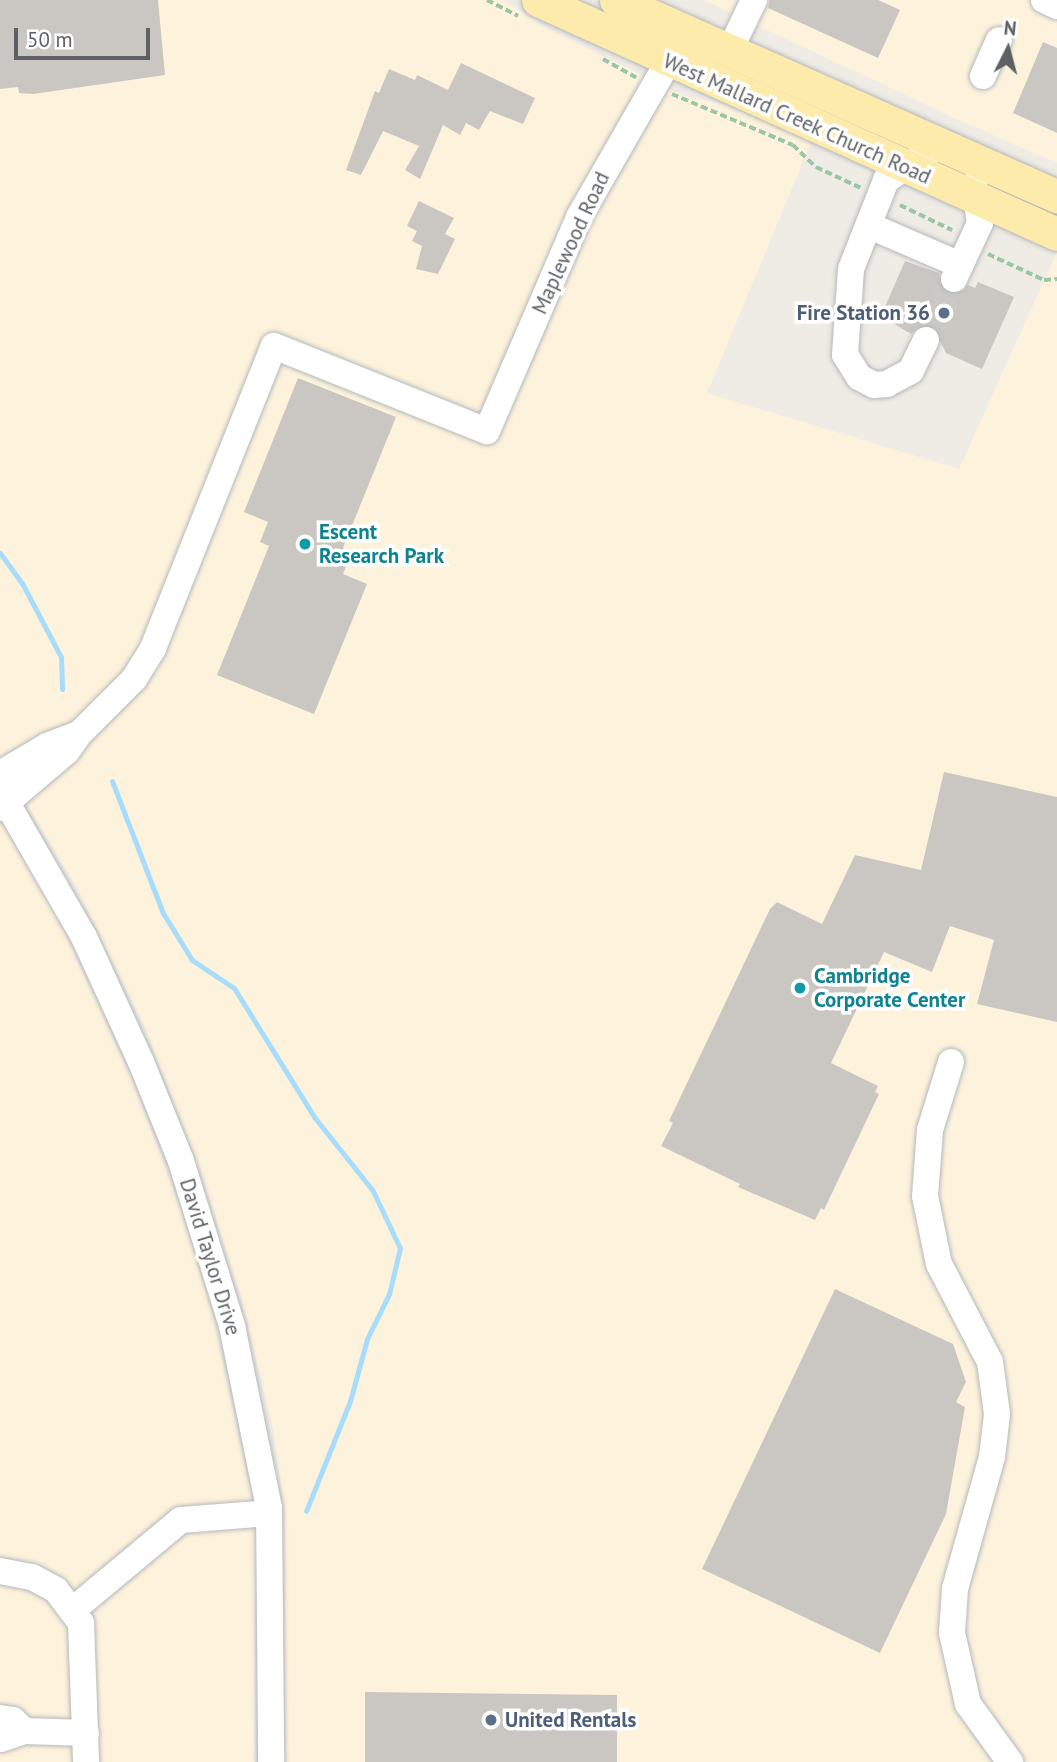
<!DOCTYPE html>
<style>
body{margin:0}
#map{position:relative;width:1057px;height:1762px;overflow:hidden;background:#efece5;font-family:"PT Sans",sans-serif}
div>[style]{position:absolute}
.commercial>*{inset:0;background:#fdf3dc}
.stream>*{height:5px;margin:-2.5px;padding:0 2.5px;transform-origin:2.5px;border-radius:2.5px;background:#a7dcfd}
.building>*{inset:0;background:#cac7c2}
.minor-tunnel>*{height:26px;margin-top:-13px;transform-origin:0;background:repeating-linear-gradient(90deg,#cac9c5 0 26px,transparent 0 39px)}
.path>*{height:3.5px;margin-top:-1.75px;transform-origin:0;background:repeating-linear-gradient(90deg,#9bc6a6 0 7px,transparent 0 10.5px)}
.roads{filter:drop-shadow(0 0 2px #b5b8bb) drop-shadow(0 0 2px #b5b8bb)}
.minor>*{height:26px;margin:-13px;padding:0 13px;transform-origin:13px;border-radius:13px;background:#fff}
.major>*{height:33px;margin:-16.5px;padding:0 16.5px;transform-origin:16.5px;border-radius:16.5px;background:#fdebab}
.dots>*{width:19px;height:19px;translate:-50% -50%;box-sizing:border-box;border:4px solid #fff;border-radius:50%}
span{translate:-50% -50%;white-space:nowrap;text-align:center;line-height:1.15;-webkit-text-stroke:7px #fff;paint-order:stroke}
.street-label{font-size:21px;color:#5d6165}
.service-label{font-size:21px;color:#4e5e75;font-weight:700}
.right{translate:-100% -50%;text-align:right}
.left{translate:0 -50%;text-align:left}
.culture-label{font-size:21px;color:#0d838f;font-weight:700}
.north{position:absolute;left:973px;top:14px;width:70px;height:70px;-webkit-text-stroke:5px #fff;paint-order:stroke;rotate:6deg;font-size:19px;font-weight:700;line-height:28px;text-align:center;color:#5d6165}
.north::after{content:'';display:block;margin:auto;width:24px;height:32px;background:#5d6165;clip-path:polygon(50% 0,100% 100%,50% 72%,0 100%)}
.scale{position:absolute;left:14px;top:28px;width:136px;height:32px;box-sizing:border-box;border:4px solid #5d6165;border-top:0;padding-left:9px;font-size:21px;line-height:24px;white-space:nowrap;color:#5d6165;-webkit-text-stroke:5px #fff;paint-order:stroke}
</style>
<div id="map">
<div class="commercial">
<div style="clip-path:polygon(0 0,503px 0,546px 28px,682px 95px,727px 105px,812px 140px,707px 393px,959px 469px,1057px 252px,1057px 1762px,285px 1762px,285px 1513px,273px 1430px,242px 1300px,201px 1171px,146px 1030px,77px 889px,0 759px)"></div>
<div style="clip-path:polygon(703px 0,1057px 0,1057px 163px,963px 122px)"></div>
<div style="clip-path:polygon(0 817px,55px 913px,133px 1081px,183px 1216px,211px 1311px,256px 1515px,254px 1762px,0 1762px)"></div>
</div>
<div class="stream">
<div style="left:0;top:553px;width:37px;rotate:54deg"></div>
<div style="left:22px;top:583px;width:84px;rotate:62.2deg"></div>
<div style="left:61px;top:657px;width:32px;rotate:88deg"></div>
<div style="left:112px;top:781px;width:142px;rotate:68.9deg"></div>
<div style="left:163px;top:913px;width:55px;rotate:58.3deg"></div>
<div style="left:192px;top:960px;width:50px;rotate:33.7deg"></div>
<div style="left:234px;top:988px;width:153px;rotate:58.1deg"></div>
<div style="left:315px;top:1118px;width:93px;rotate:51.5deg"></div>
<div style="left:373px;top:1191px;width:63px;rotate:64.7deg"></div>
<div style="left:400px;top:1248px;width:47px;rotate:103.4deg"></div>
<div style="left:389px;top:1294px;width:50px;rotate:116.1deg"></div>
<div style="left:367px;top:1339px;width:64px;rotate:105.3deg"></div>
<div style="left:350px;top:1401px;width:118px;rotate:111.8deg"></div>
</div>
<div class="building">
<div style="clip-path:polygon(0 0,158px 0,165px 75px,33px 94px,19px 93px,18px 87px,0 89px)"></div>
<div style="clip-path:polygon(770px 0,878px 0,900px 10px,878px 58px,768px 8px)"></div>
<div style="clip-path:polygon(1043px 42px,1057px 48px,1057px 133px,1013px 113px)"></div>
<div style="clip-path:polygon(461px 63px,535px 98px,523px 124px,490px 111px,479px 130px,466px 123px,460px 135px,443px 125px,420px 179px,405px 170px,419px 146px,383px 131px,361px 175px,346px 170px,375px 91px,379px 93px,389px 69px,415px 80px,417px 75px,448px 90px)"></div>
<div style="clip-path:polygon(419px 201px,454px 218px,445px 234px,455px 239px,438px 274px,416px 269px,422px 246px,412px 241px,417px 231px,407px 226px)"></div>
<div style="clip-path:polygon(905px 261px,939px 273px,941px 287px,948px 293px,962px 292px,968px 285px,975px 288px,978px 282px,1014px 297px,982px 369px,946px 353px,933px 326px,918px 327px,911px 334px,881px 316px)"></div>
<div style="clip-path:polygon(298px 378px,396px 417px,343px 548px,352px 552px,343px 574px,367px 584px,314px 714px,217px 675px,269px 546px,260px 542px,268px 522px,244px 512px)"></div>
<div style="clip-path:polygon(944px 772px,1057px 797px,1057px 1022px,977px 1004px,994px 940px,950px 926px,932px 972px,884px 952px,831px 1063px,878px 1086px,875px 1092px,879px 1094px,824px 1210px,821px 1208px,815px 1220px,738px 1187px,740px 1184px,661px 1146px,673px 1123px,669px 1121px,770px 909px,777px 902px,822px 924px,855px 855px,921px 870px)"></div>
<div style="clip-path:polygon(835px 1289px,953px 1344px,966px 1382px,956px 1402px,965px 1407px,946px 1514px,880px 1653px,702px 1569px)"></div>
<div style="clip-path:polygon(365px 1692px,617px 1695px,617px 1762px,365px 1762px)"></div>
</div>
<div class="minor-tunnel">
<div style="left:926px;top:340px;width:67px;rotate:-65.3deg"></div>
</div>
<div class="path">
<div style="left:487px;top:0;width:35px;rotate:27deg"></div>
<div style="left:603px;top:59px;width:38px;rotate:29deg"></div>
<div style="left:672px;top:94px;width:131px;rotate:22.9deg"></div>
<div style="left:793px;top:145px;width:32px;rotate:44deg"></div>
<div style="left:816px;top:167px;width:50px;rotate:25deg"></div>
<div style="left:900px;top:205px;width:58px;rotate:25.7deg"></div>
<div style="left:988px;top:254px;width:62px;rotate:24.9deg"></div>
<div style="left:1044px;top:280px;width:13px;rotate:-4deg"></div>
</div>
<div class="roads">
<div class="minor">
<div style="left:1044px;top:0;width:14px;rotate:25deg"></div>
<div style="left:729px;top:52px;width:58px;rotate:-64.3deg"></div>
<div style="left:983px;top:76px;width:39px;rotate:-66deg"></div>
<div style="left:870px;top:226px;width:98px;rotate:23.4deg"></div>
<div style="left:954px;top:279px;width:62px;rotate:-65.1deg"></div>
<div style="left:980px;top:223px;width:39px;rotate:-99deg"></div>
<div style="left:926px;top:340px;width:34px;rotate:116deg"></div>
<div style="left:911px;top:371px;width:27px;rotate:152deg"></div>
<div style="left:887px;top:384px;width:13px;rotate:176deg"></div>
<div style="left:874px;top:385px;width:17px;rotate:-152deg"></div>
<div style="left:859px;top:377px;width:26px;rotate:-122deg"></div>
<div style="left:845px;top:355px;width:86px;rotate:-86deg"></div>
<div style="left:851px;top:269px;width:96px;rotate:-68.5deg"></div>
<div style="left:886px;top:180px;width:66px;rotate:-33.2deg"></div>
<div style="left:79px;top:734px;width:78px;rotate:-45deg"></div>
<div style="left:134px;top:679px;width:36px;rotate:-58deg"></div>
<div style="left:153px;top:648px;width:325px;rotate:-68.2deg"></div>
<div style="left:274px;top:346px;width:229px;rotate:21.8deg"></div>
<div style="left:487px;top:431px;width:233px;rotate:-66.7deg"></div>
<div style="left:579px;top:217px;width:179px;rotate:-60.1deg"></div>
<div style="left:0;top:774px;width:55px;rotate:-30.8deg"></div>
<div style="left:47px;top:746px;width:34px;rotate:-21deg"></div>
<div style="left:79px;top:734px;width:21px;rotate:125deg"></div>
<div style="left:67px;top:751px;width:88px;rotate:139.6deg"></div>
<div style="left:0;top:791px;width:168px;rotate:60.1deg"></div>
<div style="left:84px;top:937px;width:137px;rotate:65.5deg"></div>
<div style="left:141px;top:1062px;width:107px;rotate:68deg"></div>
<div style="left:181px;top:1161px;width:173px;rotate:72.8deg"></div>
<div style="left:232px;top:1326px;width:186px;rotate:78.5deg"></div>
<div style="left:269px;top:1508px;width:254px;rotate:89.5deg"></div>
<div style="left:951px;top:1062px;width:71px;rotate:107.2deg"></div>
<div style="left:930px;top:1130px;width:66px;rotate:94.3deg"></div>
<div style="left:925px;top:1196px;width:69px;rotate:78.4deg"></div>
<div style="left:939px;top:1264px;width:110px;rotate:62.5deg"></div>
<div style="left:990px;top:1362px;width:52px;rotate:82.3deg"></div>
<div style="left:997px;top:1414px;width:43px;rotate:96.6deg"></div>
<div style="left:992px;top:1457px;width:137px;rotate:105.7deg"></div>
<div style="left:955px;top:1589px;width:44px;rotate:93.9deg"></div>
<div style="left:952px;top:1633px;width:73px;rotate:77.3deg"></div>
<div style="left:968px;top:1704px;width:72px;rotate:54.1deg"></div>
<div style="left:0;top:1571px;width:33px;rotate:11deg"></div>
<div style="left:32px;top:1577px;width:27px;rotate:28deg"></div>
<div style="left:56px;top:1590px;width:41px;rotate:52.9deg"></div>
<div style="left:81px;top:1623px;width:139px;rotate:87.9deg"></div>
<div style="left:74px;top:1609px;width:139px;rotate:-39.8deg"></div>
<div style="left:181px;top:1520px;width:88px;rotate:-4.5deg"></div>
<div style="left:0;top:1718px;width:13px;rotate:9deg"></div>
<div style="left:13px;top:1720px;width:16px;rotate:43deg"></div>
<div style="left:25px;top:1731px;width:26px;rotate:162deg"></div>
<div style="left:25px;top:1731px;width:61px;rotate:1.9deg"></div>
</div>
<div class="major">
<div style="left:538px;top:0;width:569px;rotate:24.27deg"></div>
<div style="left:616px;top:0;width:483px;rotate:24deg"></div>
</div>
</div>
<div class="dots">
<div style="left:944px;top:313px;background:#5c6f8a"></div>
<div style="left:305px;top:544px;background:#0f9aa8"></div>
<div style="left:800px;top:988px;background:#0f9aa8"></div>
<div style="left:491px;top:1720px;background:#5c6f8a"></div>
</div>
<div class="street-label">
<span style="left:797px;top:119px;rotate:24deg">West Mallard Creek Church Road</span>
<span style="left:571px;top:243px;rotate:-65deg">Maplewood Road</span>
<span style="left:210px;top:1257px;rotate:73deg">David Taylor Drive</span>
</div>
<div class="service-label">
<span class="right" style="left:930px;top:313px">Fire Station 36</span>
<span class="left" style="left:505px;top:1720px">United Rentals</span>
</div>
<div class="culture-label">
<span class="left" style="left:319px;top:544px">Escent<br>Research Park</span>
<span class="left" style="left:814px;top:988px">Cambridge<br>Corporate Center</span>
</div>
<div class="north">N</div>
<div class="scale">50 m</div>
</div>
